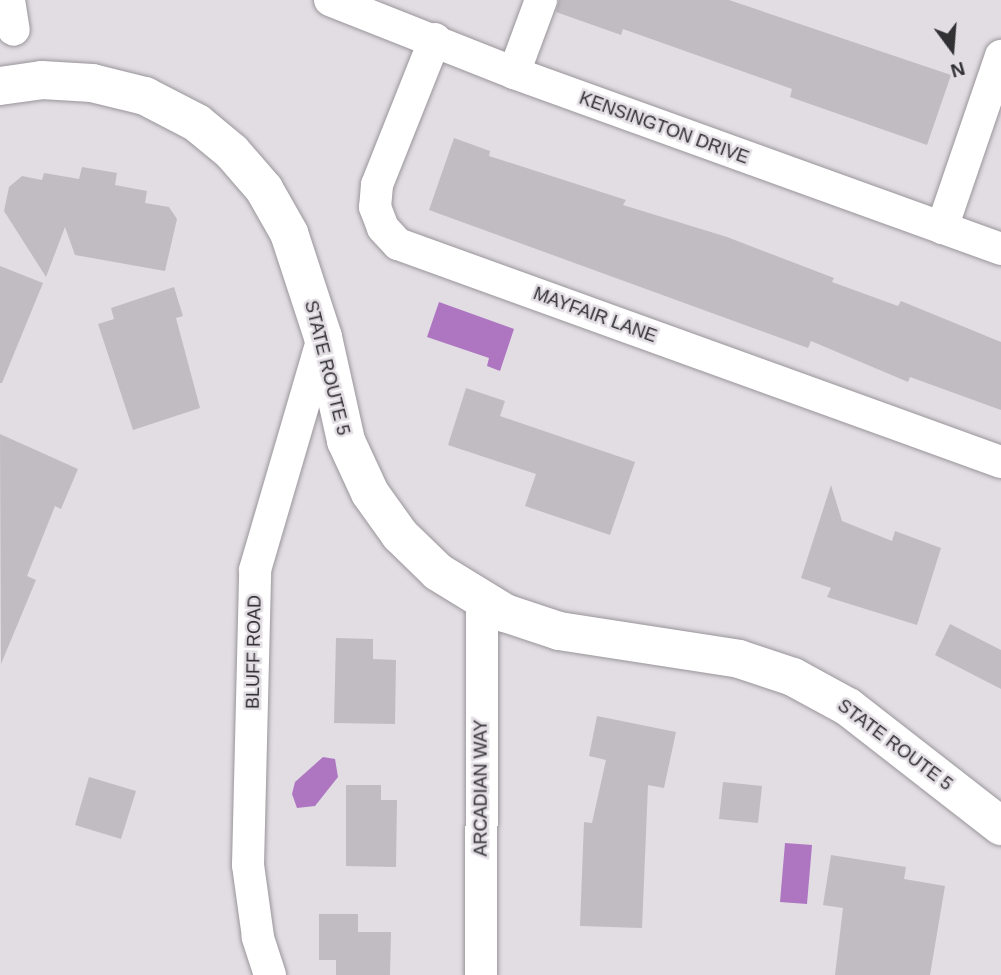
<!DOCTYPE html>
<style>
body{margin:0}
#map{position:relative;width:1001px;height:975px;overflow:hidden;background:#e1dde3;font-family:Helvetica,sans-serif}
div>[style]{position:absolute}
.water>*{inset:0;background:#ae76c1}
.building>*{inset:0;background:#c1bcc2}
.roads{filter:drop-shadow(0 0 2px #99959a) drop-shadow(0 0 2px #99959a)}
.minor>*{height:32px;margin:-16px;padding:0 16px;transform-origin:16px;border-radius:16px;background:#fff}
.primary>*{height:38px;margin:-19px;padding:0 19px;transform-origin:19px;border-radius:19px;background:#fff}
span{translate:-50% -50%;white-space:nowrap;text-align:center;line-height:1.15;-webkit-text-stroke:5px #e1dde3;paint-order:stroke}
.street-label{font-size:18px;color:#313032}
.north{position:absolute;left:917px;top:14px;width:70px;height:70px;-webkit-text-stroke:5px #e1dde3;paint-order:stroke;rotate:164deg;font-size:19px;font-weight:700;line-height:28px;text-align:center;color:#313032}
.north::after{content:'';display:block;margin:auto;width:24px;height:32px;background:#313032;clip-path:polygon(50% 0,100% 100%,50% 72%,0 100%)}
</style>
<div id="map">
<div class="water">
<div style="clip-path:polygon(439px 302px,514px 329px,500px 371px,487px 366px,489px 358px,427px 337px)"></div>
<div style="clip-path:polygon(323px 757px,335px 759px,338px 777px,315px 806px,297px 808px,292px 794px,295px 782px)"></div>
<div style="clip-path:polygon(785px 843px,812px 845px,807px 904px,780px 902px)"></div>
</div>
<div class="building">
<div style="clip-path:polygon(559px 0,729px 0,951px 75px,927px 145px,790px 97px,792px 89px,623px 29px,621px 35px,556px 12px)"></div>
<div style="clip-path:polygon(454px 138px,490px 151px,489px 156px,626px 200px,623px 205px,727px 237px,834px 278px,832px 282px,898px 306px,901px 301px,1001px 342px,1001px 410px,910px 377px,908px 382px,811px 341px,808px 348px,429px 210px)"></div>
<div style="clip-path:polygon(82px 167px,117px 173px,115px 185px,147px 191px,145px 203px,169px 207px,177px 219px,165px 271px,75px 255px,65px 227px,46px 277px,4px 211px,9px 187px,22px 176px,42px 180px,44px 173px,79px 179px)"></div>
<div style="clip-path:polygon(0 266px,43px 283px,2px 383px,0 383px)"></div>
<div style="clip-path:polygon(174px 287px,183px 316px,176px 318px,200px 408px,133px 430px,98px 324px,114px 319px,111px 308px)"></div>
<div style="clip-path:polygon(466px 388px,505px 401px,500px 416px,635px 462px,610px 535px,525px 506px,536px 474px,448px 445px)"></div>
<div style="clip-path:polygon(0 434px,78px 469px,61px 509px,55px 506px,27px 576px,36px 580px,1px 664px)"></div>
<div style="clip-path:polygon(831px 485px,842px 521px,892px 541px,895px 531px,941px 548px,917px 625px,827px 597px,831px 588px,801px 578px)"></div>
<div style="clip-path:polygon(950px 624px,1001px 650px,1001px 689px,935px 655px)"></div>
<div style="clip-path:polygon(336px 638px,373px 639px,373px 659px,396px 660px,395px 724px,334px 723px)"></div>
<div style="clip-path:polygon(597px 716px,676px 732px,664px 788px,648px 785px,642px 928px,580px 926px,584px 822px,592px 823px,606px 760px,589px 756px)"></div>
<div style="clip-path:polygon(89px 777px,136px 791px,121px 839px,75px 825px)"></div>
<div style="clip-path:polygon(723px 782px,762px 786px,758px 823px,719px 819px)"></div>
<div style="clip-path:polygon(346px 785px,381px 785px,381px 800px,397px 800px,396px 867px,346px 866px)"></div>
<div style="clip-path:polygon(831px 855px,906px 867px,904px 879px,945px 886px,930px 975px,835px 975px,843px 908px,823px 905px)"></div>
<div style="clip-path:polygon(319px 914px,358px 914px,358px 932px,391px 932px,390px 975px,336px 975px,336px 960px,319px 960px)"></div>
</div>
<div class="roads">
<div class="minor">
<div style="left:9px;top:0;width:30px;rotate:81deg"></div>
<div style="left:330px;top:0;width:198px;rotate:21.6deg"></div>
<div style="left:514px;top:73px;width:518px;rotate:19.87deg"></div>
<div style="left:435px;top:39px;width:157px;rotate:111.7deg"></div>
<div style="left:377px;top:185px;width:22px;rotate:95deg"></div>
<div style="left:375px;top:207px;width:22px;rotate:69deg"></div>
<div style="left:383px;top:228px;width:22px;rotate:47deg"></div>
<div style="left:398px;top:244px;width:641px;rotate:19.88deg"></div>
<div style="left:514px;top:73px;width:78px;rotate:-69.7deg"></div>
<div style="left:942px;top:228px;width:182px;rotate:-71.1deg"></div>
<div style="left:270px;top:975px;width:40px;rotate:-108deg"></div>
<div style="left:258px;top:937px;width:73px;rotate:-97.9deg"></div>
<div style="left:248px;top:865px;width:295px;rotate:-88.6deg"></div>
<div style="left:255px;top:570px;width:243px;rotate:-73.7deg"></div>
<div style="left:481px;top:975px;width:374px;rotate:-89.8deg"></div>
</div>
<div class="primary">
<div style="left:0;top:86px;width:42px;rotate:-8.1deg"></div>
<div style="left:42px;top:80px;width:50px;rotate:3.4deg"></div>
<div style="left:92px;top:83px;width:55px;rotate:13.8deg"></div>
<div style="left:145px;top:96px;width:59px;rotate:27.4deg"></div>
<div style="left:197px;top:123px;width:45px;rotate:39.6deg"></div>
<div style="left:232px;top:152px;width:49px;rotate:49.1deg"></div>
<div style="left:264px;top:189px;width:51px;rotate:60.4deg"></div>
<div style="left:289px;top:233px;width:109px;rotate:71.9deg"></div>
<div style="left:323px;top:337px;width:107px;rotate:77.5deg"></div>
<div style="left:346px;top:441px;width:57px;rotate:65.2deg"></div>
<div style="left:370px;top:493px;width:52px;rotate:54.5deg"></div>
<div style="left:400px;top:535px;width:53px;rotate:44.2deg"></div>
<div style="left:438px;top:572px;width:79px;rotate:31.5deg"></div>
<div style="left:505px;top:613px;width:57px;rotate:18.4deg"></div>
<div style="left:559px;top:631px;width:182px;rotate:8.8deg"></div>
<div style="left:739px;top:659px;width:57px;rotate:18.4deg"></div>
<div style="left:793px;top:677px;width:63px;rotate:28.6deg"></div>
<div style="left:848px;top:707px;width:194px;rotate:37.9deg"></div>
</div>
</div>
<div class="street-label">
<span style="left:664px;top:128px;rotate:20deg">KENSINGTON DRIVE</span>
<span style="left:595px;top:315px;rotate:20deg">MAYFAIR LANE</span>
<span style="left:327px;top:368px;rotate:76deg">STATE ROUTE 5</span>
<span style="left:254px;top:652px;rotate:-89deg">BLUFF ROAD</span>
<span style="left:895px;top:745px;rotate:37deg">STATE ROUTE 5</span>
<span style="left:481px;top:788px;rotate:-90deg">ARCADIAN WAY</span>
</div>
<div class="north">N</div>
</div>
